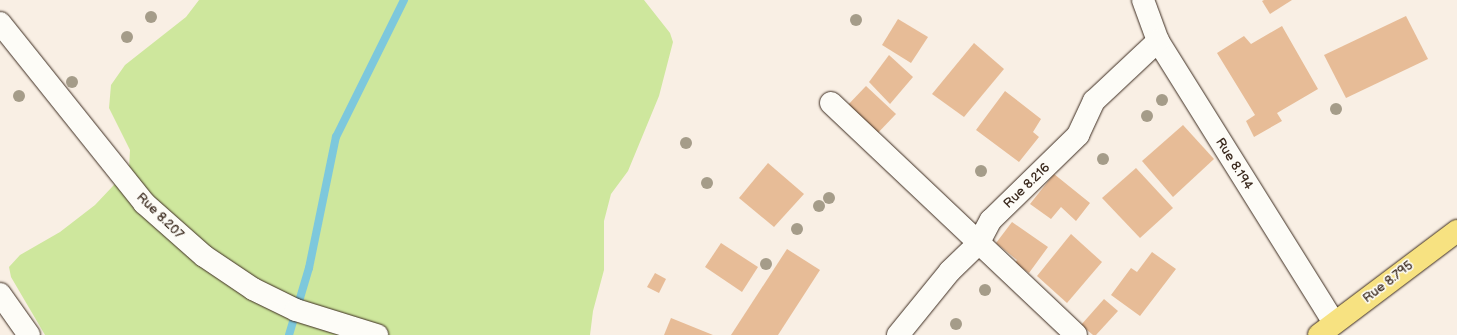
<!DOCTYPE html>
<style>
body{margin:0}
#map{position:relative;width:1457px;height:335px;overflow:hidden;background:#f9efe4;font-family:"Balsamiq Sans",sans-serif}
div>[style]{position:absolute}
.green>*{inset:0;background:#cee79d}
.stream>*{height:8px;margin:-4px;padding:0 4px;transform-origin:4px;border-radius:4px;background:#7dc8dc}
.building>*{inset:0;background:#e7bc97}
.roads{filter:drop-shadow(0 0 1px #3b2a1e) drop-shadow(0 0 1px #3b2a1e)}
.minor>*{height:22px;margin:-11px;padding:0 11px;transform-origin:11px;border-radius:11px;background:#fdfcf7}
.highway>*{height:22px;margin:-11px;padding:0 11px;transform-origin:11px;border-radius:11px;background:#f7e281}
.trees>*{width:12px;height:12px;margin:-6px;border-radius:50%;background:#a59c89}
span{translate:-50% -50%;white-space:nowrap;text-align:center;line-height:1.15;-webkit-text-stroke:3.5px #fdfcf7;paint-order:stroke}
.street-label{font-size:13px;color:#3b2a1e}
</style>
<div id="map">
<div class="green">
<div style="clip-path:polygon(199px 0,644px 0,670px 33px,673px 42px,659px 96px,628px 171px,611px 194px,604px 221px,604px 270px,593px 311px,590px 335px,45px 335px,11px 277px,9px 267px,20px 255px,60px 232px,95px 205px,129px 169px,130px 150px,109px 108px,111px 85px,125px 65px,186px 17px)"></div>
</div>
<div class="stream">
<div style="left:289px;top:335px;width:70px;rotate:-73.4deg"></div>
<div style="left:309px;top:268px;width:134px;rotate:-78.4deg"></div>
<div style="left:336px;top:137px;width:153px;rotate:-63.6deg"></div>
</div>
<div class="building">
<div style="clip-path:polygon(1264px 0,1292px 0,1270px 14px,1262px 1px)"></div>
<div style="clip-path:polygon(1406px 16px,1428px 59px,1346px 98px,1324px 55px)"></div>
<div style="clip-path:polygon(898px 19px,928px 37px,911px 63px,882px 45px)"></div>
<div style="clip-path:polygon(1282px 26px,1318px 89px,1277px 113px,1282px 121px,1254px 137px,1246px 121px,1255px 115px,1217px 53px,1244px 36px,1251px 44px)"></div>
<div style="clip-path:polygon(974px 43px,1004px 69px,964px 117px,932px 94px)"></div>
<div style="clip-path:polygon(889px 55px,913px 77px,890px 104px,869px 82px)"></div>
<div style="clip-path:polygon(866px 86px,896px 114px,874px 137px,845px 108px)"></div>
<div style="clip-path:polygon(1005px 91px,1041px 119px,1033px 132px,1039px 137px,1019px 162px,976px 130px)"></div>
<div style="clip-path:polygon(1183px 125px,1214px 159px,1173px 197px,1142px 161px)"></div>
<div style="clip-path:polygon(768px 163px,804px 194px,774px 227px,739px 198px)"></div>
<div style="clip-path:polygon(1136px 168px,1173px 208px,1140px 238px,1102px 198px)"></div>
<div style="clip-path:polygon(1054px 174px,1090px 203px,1076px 221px,1061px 207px,1051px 219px,1030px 204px)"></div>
<div style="clip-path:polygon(1012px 222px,1048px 247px,1029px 273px,1015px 263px,1017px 260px,996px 243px)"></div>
<div style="clip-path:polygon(1071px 234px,1102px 262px,1067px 303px,1037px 276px)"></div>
<div style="clip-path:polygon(721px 243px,758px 267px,742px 292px,705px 267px)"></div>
<div style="clip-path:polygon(787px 249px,820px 270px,778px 335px,731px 335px)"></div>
<div style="clip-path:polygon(1152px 252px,1176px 269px,1140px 316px,1111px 295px,1131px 268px,1137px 272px)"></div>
<div style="clip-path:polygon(655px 273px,666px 279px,659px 293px,647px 287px)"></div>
<div style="clip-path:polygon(1104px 299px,1118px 311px,1096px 335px,1093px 335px,1081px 325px)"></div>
<div style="clip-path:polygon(671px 318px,713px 335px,664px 335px)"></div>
</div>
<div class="roads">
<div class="minor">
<div style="left:1143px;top:0;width:44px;rotate:69.9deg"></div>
<div style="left:1158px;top:41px;width:332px;rotate:58deg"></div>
<div style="left:0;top:23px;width:231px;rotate:51.3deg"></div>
<div style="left:144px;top:203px;width:80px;rotate:41.5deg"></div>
<div style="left:204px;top:256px;width:59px;rotate:34deg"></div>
<div style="left:253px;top:289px;width:48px;rotate:26deg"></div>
<div style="left:296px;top:310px;width:85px;rotate:17.2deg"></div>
<div style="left:831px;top:103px;width:337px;rotate:43.4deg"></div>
<div style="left:0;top:294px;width:50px;rotate:54.7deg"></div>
<div style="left:898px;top:335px;width:82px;rotate:-50.9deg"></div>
<div style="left:950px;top:271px;width:39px;rotate:-44deg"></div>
<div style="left:978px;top:244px;width:27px;rotate:-62deg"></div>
<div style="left:991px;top:220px;width:122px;rotate:-44.3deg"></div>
<div style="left:1078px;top:135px;width:38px;rotate:-65deg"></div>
<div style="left:1094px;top:101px;width:88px;rotate:-43.2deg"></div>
</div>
<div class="highway">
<div style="left:1319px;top:335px;width:173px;rotate:-37deg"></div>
</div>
</div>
<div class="trees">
<div style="left:151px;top:17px"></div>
<div style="left:856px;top:20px"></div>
<div style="left:127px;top:37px"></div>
<div style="left:72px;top:82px"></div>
<div style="left:19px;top:96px"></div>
<div style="left:1162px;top:100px"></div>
<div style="left:1336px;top:109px"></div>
<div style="left:1147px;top:116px"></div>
<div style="left:686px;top:143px"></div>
<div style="left:1103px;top:159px"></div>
<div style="left:981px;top:171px"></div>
<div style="left:707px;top:183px"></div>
<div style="left:829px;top:198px"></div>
<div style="left:819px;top:206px"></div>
<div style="left:797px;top:229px"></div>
<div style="left:766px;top:264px"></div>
<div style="left:985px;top:290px"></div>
<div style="left:956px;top:324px"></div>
</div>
<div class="street-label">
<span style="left:1234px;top:164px;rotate:58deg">Rue 8.194</span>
<span style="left:1027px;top:186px;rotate:-44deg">Rue 8.216</span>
<span style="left:160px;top:216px;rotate:44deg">Rue 8.207</span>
<span style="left:1388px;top:282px;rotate:-38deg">Rue 8.795</span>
</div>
</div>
